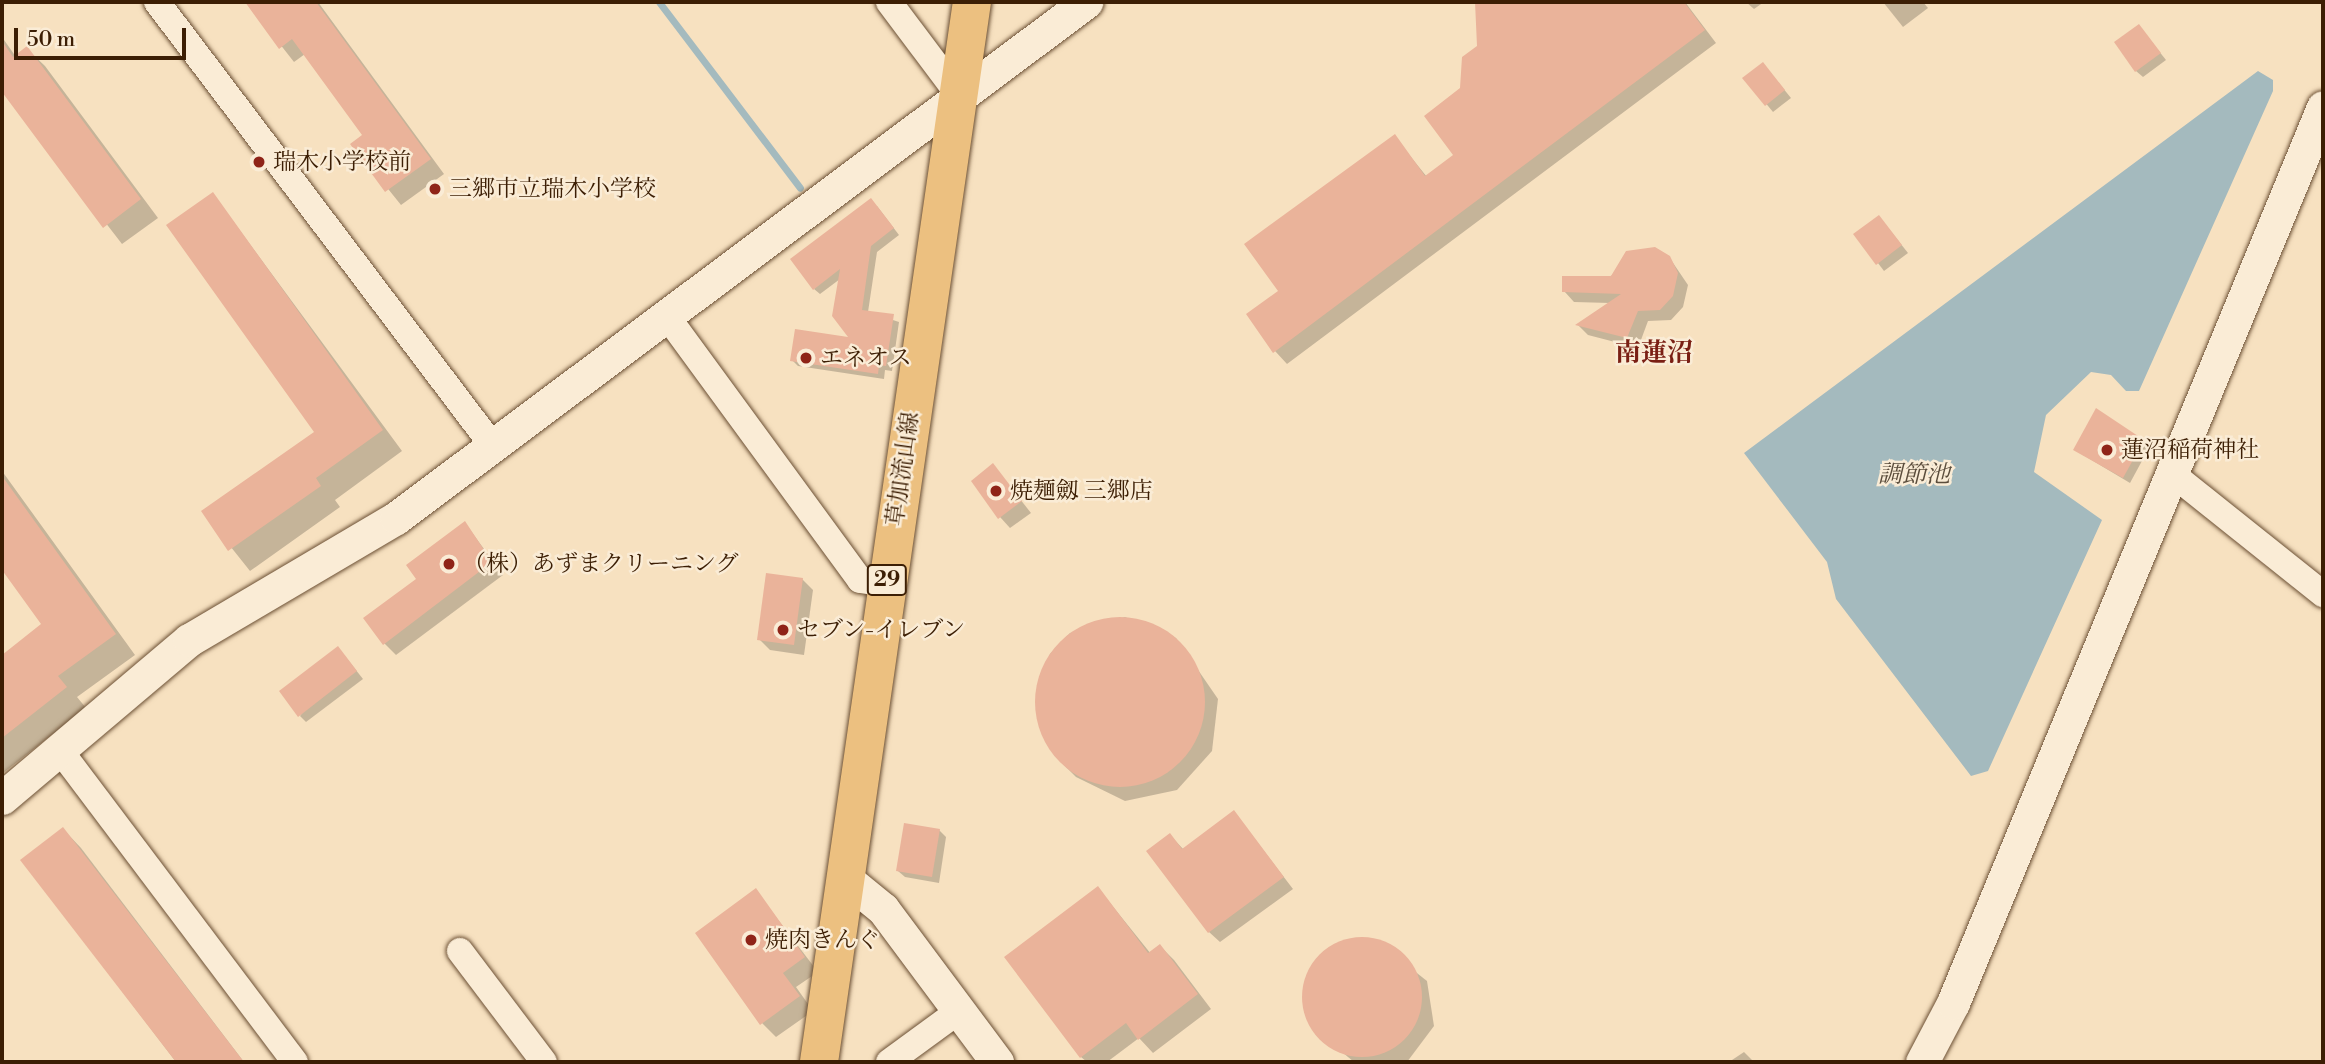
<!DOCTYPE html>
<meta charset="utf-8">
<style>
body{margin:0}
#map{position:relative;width:2325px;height:1064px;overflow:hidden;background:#f7e1c0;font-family:"Libre Bodoni","Noto Serif JP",serif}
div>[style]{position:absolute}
.water>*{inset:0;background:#a4babe}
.shadow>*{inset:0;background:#0003}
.stream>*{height:7px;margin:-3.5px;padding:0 3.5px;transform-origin:3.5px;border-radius:3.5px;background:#a4babe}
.building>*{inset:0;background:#eab39a}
.round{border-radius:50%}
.roads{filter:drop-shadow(0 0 2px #6b4f33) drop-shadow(0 0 2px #6b4f33)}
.minor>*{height:26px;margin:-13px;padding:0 13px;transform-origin:13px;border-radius:13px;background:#faecd6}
.tertiary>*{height:33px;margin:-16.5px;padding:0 16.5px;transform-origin:16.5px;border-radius:16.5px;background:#faecd6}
.primary>*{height:38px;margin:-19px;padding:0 19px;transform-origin:19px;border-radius:19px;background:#ecc080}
.dots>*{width:19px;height:19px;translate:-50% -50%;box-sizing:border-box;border:4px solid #faecd6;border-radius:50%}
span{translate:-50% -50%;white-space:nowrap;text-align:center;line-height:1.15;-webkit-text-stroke:5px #faecd6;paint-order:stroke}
.shield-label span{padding:2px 5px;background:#faecd6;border:2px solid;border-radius:5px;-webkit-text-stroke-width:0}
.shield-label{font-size:21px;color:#3c1e04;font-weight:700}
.poi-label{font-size:23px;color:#3c1e04}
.left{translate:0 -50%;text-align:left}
.street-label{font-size:23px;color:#3c1e04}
.water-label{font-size:24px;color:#5b4d3c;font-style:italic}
.quarter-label{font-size:26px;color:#7a1f14;font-weight:700}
.frame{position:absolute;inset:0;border:4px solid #3c1e04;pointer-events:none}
.scale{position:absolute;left:14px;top:28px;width:172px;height:32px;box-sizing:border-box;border:4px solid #3c1e04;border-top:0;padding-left:9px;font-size:21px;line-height:24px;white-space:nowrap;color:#3c1e04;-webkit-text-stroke:5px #faecd6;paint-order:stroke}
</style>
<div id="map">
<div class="water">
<div style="clip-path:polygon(2258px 71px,2273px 80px,2273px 91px,2139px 391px,2126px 391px,2111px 375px,2091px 372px,2046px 415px,2034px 472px,2102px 520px,1988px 771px,1971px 776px,1836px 599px,1827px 562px,1744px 453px)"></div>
</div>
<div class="shadow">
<div style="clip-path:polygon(247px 2px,318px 2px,444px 174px,401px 205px,352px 144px,364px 135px,305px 54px,294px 62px)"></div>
<div style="clip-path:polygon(1476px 2px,1685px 2px,1716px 43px,1287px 364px,1275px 351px,1281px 291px,1394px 136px,1427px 177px,1456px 155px,1462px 89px,1479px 47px)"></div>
<div style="clip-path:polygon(1746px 2px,1764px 2px,1754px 9px)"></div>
<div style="clip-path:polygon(1883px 2px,1923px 2px,1928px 8px,1903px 27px)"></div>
<div style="clip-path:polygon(2139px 26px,2166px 60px,2143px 77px,2136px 71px)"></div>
<div style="clip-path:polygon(2px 37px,16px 57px,27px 49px,45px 66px,158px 218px,122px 244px,2px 89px)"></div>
<div style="clip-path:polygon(1769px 71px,1791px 98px,1773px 112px,1745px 78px)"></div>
<div style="clip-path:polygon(213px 194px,402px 451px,335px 500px,340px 507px,250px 571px,203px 512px,317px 432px)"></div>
<div style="clip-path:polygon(877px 206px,899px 235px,877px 252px,868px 312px,899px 322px,892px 371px,885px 370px,884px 379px,798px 366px,792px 360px,851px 339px,840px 279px,820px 294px,814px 289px)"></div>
<div style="clip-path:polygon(1885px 224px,1908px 253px,1884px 271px,1856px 234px)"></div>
<div style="clip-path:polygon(1669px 257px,1688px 285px,1683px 307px,1671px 320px,1648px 321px,1638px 348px,1588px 335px,1578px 325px,1610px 303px,1574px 302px,1564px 291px)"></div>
<div style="clip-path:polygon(2142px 441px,2149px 448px,2130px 483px,2075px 450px)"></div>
<div style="clip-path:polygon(993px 465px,1031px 513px,1010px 528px,1000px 517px)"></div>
<div style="clip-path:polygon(2px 471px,135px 655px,77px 697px,86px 708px,3px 773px,2px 657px,43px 624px,2px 567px)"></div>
<div style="clip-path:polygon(465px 523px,503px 575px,396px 655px,384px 643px)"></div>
<div style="clip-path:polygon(802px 579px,813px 590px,804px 655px,770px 650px,759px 639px)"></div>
<div style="clip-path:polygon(1125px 617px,1176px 638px,1218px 699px,1212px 751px,1177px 790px,1125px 801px,1076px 777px,1061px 762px,1036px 710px,1050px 654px,1070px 633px)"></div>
<div style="clip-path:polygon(344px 655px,363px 679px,306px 722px,300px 716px)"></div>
<div style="clip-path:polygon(1234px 812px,1293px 889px,1220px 942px,1209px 932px,1170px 835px,1184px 850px)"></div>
<div style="clip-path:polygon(63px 829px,81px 848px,244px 1062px,176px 1062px,23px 861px)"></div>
<div style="clip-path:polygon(939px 830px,946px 837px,939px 883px,905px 877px,898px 871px)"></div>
<div style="clip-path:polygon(1098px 888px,1151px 954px,1160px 946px,1174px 960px,1211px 1009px,1153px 1053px,1139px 1038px,1107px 1062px,1087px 1062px,1081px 1057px)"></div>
<div style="clip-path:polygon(756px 891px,818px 972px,796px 987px,813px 1011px,776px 1037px,762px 1023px)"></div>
<div style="clip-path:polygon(1375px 940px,1427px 981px,1434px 1026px,1407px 1062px,1354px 1062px,1311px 1026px,1305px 984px,1331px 947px)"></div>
<div style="clip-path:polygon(1744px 1052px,1754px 1062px,1729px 1062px)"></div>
</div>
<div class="stream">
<div style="left:659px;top:2px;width:233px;rotate:52.8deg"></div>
</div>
<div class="building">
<div style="clip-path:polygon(245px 2px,316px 2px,431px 159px,385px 192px,350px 144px,362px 135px,292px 39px,279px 49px)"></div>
<div style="clip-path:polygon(1475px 2px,1684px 2px,1705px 30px,1273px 353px,1246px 314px,1278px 291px,1244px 244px,1395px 134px,1425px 176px,1453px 155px,1424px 116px,1460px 88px,1462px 57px,1477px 46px)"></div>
<div style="clip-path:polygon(2139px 24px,2161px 53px,2135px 72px,2114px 42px)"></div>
<div style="clip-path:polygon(2px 41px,13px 57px,27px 46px,141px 199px,103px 228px,2px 92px)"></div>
<div style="clip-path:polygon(1763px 62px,1785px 90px,1765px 106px,1742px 78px)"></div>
<div style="clip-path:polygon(213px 192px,383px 430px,316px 478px,321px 486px,228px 551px,201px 511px,314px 432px,166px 225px)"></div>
<div style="clip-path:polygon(871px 198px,894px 228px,871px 246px,862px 310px,894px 314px,886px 366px,879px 365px,878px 374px,790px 361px,795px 329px,848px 337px,832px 316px,840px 269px,813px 290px,790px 259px)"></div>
<div style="clip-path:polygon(1879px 215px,1902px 245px,1876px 265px,1853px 234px)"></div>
<div style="clip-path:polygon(1655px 247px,1670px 256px,1678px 273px,1673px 296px,1660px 310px,1638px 311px,1627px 338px,1575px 325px,1621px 294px,1562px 292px,1562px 276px,1611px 276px,1626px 251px)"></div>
<div style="clip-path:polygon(2096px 408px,2144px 440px,2123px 478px,2073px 450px)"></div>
<div style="clip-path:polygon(993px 463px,1022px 501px,998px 519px,971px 481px)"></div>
<div style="clip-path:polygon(2px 476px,116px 634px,58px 676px,67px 687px,2px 738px,2px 655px,41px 624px,2px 570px)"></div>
<div style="clip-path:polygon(465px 521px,492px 562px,383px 645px,363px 618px,416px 579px,406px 565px)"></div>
<div style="clip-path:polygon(766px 573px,803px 578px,794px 645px,757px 640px)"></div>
<div class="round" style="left:1035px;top:617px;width:170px;height:170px"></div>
<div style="clip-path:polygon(338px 646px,357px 671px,298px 717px,279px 691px)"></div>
<div style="clip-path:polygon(1234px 810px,1284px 877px,1208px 933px,1146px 851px,1170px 833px,1182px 849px)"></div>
<div style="clip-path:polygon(904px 823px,940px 829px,932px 877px,896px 871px)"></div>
<div style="clip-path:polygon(63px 827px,244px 1062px,176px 1062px,20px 860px)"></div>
<div style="clip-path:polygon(1098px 886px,1148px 953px,1160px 944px,1198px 994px,1138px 1040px,1126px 1023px,1080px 1058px,1004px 957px)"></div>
<div style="clip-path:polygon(756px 888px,805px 957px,783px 973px,800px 996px,760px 1025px,695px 933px)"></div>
<div class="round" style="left:1302px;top:937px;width:120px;height:120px"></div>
</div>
<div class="roads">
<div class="minor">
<div style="left:157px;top:2px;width:555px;rotate:52.9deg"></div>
<div style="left:889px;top:2px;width:115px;rotate:53.1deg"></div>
<div style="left:666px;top:315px;width:328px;rotate:53.8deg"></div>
<div style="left:860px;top:580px;width:27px;rotate:8deg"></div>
<div style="left:2170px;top:472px;width:196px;rotate:38.6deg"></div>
<div style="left:59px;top:749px;width:392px;rotate:53deg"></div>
<div style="left:460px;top:951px;width:139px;rotate:52.9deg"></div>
<div style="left:889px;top:1062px;width:87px;rotate:-36.1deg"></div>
</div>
<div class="tertiary">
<div style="left:2px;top:798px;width:245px;rotate:-40.2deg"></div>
<div style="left:189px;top:640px;width:240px;rotate:-30.5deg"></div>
<div style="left:396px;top:518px;width:862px;rotate:-36.79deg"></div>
<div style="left:845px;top:878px;width:49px;rotate:39.2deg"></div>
<div style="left:883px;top:909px;width:191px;rotate:53.3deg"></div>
<div style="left:1922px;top:1062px;width:67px;rotate:-62.3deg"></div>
<div style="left:1953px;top:1003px;width:969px;rotate:-67.56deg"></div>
</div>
<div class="primary">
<div style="left:819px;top:1062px;width:1071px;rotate:-81.79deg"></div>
</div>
</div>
<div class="dots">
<div style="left:259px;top:162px;background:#8f2418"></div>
<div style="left:435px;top:189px;background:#8f2418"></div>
<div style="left:806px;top:358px;background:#8f2418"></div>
<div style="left:2107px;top:450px;background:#8f2418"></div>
<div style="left:996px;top:491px;background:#8f2418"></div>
<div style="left:449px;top:564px;background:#8f2418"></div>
<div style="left:783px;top:630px;background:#8f2418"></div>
<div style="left:751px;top:940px;background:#8f2418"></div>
</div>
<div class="shield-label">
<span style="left:887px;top:580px">29</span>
</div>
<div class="poi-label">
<span class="left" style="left:273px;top:162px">瑞木小学校前</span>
<span class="left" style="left:449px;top:189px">三郷市立瑞木小学校</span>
<span class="left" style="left:820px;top:358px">エネオス</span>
<span class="left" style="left:2121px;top:450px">蓮沼稲荷神社</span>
<span class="left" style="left:1010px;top:491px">焼麺劔 三郷店</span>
<span class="left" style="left:463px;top:564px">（株）あずまクリーニング</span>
<span class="left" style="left:797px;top:630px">セブン-イレブン</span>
<span class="left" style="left:765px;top:940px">焼肉きんぐ</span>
</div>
<div class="street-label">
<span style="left:903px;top:469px;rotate:-82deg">草加流山線</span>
</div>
<div class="water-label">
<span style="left:1914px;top:476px">調節池</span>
</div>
<div class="quarter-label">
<span style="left:1654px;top:354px">南蓮沼</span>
</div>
<div class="frame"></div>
<div class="scale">50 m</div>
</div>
